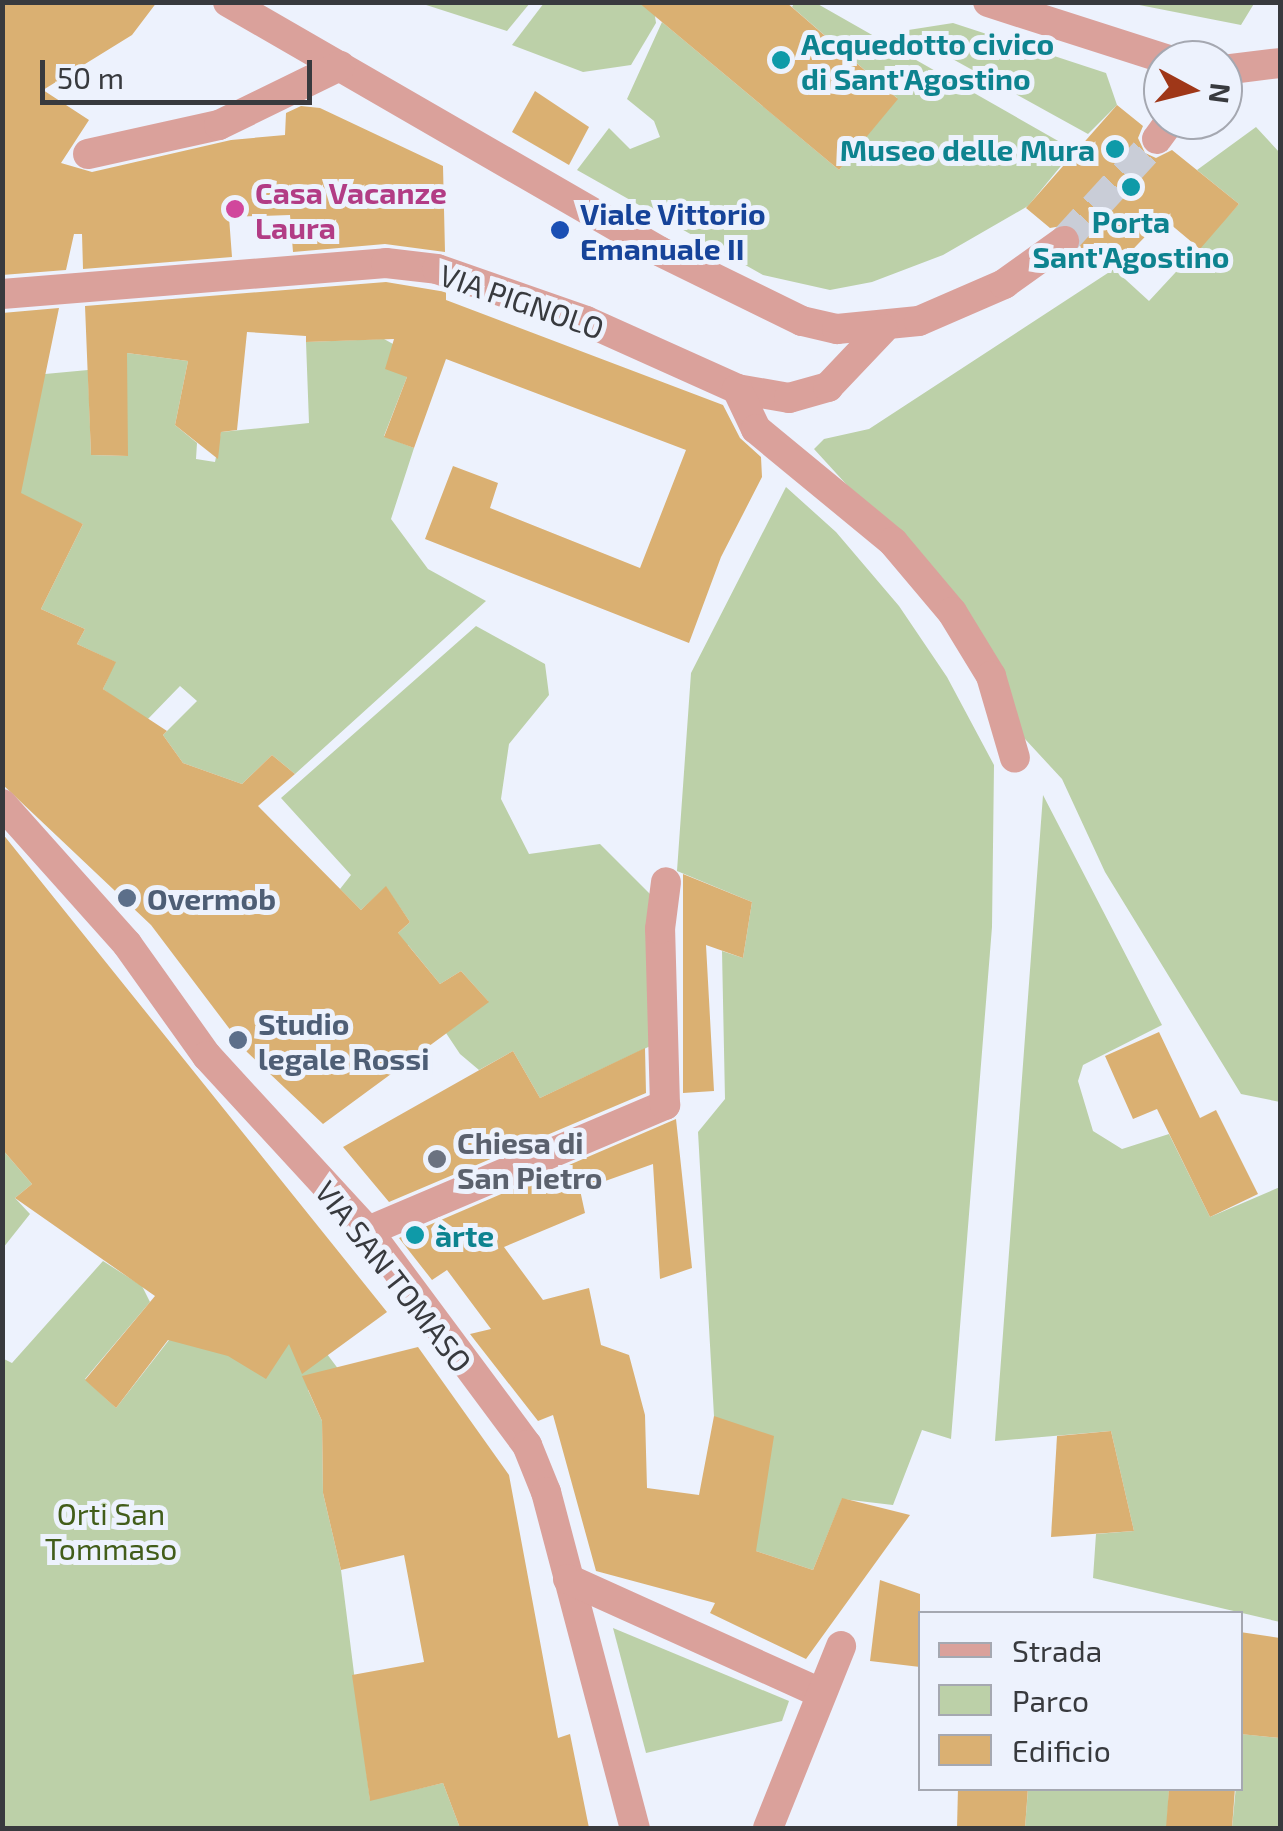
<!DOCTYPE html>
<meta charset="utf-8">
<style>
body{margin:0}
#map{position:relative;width:1283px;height:1831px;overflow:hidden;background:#edf2fd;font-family:"Exo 2",sans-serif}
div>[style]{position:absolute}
.green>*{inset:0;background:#bcd0a8}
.building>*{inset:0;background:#dab072}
.minor-tunnel>*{height:30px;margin-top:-15px;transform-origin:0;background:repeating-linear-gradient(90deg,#c9cdd7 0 30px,transparent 0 45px)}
.minor>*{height:30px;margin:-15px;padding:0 15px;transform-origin:15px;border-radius:15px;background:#daa19b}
.dots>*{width:28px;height:28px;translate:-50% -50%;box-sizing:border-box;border:5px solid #edf2fd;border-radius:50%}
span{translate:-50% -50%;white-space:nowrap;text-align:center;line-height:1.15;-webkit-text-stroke:10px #edf2fd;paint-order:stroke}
.culture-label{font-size:30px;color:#0d838f;font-weight:700}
.left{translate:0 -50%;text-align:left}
.right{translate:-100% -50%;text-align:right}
.hotel-label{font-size:30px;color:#b23c85;font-weight:700}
.transit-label{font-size:30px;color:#164399;font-weight:700}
.street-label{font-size:30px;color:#383a3e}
.service-label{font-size:30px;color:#4e5e75;font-weight:700}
.worship-label{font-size:30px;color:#5b616d;font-weight:700}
.park-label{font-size:30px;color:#425d1a}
.frame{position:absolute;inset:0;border:5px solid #383a3e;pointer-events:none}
.legend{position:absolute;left:918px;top:1611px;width:325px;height:180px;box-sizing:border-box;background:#edf2fd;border:2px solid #a5a8b1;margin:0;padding:12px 18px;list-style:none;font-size:30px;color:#383a3e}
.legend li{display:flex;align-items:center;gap:20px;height:50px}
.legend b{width:50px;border:2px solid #a5a8b1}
.north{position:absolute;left:1143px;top:40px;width:100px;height:100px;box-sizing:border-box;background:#edf2fd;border:2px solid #a5a8b1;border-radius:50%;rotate:97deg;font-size:28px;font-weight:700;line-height:40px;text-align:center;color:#383a3e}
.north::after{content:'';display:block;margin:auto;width:35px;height:45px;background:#9f3718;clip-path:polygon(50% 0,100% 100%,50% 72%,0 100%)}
.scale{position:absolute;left:40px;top:60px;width:272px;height:45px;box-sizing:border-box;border:5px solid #383a3e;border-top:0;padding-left:12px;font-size:30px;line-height:35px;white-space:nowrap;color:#383a3e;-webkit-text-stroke:8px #edf2fd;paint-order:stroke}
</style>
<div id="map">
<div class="green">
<div style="clip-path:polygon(795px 2px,816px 3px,1074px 150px,1028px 206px,943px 255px,872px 282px,830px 290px,763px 275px,577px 170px,609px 128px,630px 149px,660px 137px,654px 121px,627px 99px,662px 22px,839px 170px,897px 98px,792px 7px)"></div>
<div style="clip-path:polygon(1255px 2px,1241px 25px,1129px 3px,1207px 3px)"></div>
<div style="clip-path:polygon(420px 3px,530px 2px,530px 3px,507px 31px)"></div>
<div style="clip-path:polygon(544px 3px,653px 3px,656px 23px,631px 65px,583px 72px,512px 45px)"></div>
<div style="clip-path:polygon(953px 23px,1106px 73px,1117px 105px,1088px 134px,902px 31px)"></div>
<div style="clip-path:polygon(1256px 127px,1280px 153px,1280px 1102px,1241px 1094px,1105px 872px,1062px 779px,1013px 726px,890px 532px,814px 449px,824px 439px,869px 429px,1114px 269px,1149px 301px,1239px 204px,1197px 170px)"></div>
<div style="clip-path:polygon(384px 339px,393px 344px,407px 377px,384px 436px,414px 448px,391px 519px,428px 569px,486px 601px,295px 774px,272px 755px,242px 784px,183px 763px,163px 735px,197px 701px,180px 686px,146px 721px,103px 689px,115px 662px,77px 644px,85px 629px,41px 609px,83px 524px,3px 494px,45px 374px,88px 370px,91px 455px,127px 456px,127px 353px,188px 361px,175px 425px,197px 443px,196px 459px,215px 462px,221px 432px,309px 423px,306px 342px)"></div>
<div style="clip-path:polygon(786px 487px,836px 532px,899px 606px,947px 677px,994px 765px,992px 927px,951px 1439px,922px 1430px,893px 1505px,842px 1499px,813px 1570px,756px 1551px,714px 1416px,698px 1132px,725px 1099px,722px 951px,743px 958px,752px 902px,677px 871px,691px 673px)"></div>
<div style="clip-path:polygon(476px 626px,545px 664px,549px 695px,509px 744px,501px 799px,529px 854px,600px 844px,660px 904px,661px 1041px,540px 1098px,513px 1051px,479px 1070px,460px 1054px,446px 1033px,488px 1001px,461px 971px,440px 984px,408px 945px,382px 948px,410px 922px,386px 887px,361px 910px,340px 889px,351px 875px,281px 798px)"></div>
<div style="clip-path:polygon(1043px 795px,1162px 1025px,1083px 1065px,1078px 1081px,1093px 1131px,1122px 1149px,1169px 1134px,1210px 1217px,1280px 1187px,1280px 1622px,1093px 1578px,1096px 1534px,1134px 1531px,1111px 1431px,995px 1441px)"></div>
<div style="clip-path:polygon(2px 1149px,32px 1184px,15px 1198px,30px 1214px,3px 1248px)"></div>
<div style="clip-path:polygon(103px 1261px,142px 1286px,150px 1302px,85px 1379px,116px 1408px,169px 1340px,303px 1322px,342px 1374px,308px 1390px,322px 1421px,323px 1493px,341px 1570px,370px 1800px,443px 1783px,460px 1828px,3px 1828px,2px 1358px,12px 1363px)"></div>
<div style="clip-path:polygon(613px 1628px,789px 1701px,782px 1721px,646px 1753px)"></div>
<div style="clip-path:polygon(1241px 1734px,1280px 1738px,1280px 1828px,1232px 1828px)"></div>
<div style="clip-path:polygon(1028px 1789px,1169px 1789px,1167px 1826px,1025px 1828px)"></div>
</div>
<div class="building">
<div style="clip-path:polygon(2px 2px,157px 2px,132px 35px,43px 90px,89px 120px,61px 163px,92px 172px,231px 140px,285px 135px,286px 113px,301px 106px,320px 108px,443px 166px,445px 252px,385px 244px,293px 252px,290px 215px,229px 217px,232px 257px,83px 269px,82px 234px,74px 234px,66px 270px,2px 275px)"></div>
<div style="clip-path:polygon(638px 2px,786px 2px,898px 99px,839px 170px)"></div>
<div style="clip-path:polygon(535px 91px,589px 127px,569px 165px,512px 132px)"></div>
<div style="clip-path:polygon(1117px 105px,1143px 126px,1138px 138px,1145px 153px,1156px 158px,1172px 150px,1239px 204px,1200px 249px,1163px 218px,1114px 269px,1081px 248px,1073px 224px,1050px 228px,1026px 208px)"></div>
<div style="clip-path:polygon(386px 282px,446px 292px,446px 300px,723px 405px,740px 438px,761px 457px,762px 477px,721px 557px,689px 643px,425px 539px,453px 466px,498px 483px,490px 508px,640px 568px,686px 450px,446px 359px,414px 448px,384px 437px,407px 377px,385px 369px,394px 339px,306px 342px,306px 336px,247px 332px,237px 430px,221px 432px,218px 459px,175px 425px,188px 361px,127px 353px,128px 456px,91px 455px,85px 306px)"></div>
<div style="clip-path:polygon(59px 308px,21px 493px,83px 524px,41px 609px,85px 629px,77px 644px,116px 662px,103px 689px,167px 731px,163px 735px,183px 763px,242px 784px,272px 755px,295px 774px,258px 806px,361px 910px,386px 886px,410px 922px,398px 933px,440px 984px,461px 971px,489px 1002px,323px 1124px,247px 1052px,151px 925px,2px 784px,2px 313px)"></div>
<div style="clip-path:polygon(2px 833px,387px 1312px,302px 1374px,289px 1344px,266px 1379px,228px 1356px,168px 1340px,116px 1408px,85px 1380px,155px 1296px,15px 1198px,32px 1184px,2px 1149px)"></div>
<div style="clip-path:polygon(683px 874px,752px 902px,743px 958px,706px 945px,714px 1091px,683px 1093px)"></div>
<div style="clip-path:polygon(1159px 1032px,1200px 1118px,1216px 1110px,1258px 1194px,1210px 1217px,1157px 1109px,1133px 1119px,1105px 1056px)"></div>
<div style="clip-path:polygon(645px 1048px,646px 1093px,389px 1202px,343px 1147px,513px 1051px,540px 1098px)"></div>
<div style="clip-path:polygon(676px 1119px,692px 1268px,660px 1279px,653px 1164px,580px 1190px,585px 1213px,504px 1247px,543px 1300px,589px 1288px,601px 1345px,629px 1355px,645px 1415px,647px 1488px,699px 1495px,714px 1416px,774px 1436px,756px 1551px,813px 1570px,842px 1498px,910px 1515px,806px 1659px,710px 1613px,715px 1603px,596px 1571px,553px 1415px,538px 1421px,470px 1334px,491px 1329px,447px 1270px,432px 1280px,399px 1238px)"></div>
<div style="clip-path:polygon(418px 1347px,509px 1475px,558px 1738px,570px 1734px,589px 1828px,460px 1828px,443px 1783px,370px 1801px,352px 1675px,424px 1662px,404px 1555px,341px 1570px,323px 1493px,322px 1421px,302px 1376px)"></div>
<div style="clip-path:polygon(1111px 1431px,1134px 1531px,1051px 1537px,1057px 1436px)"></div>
<div style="clip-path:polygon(880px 1580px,920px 1594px,920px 1667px,870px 1661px)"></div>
<div style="clip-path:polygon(1240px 1632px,1280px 1638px,1280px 1738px,1240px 1734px)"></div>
<div style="clip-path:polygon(958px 1788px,1028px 1788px,1025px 1828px,957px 1828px)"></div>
<div style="clip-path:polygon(1169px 1788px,1235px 1788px,1232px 1828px,1166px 1828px)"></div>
</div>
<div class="minor-tunnel">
<div style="left:1064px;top:241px;width:138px;rotate:-47.6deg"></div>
</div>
<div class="minor">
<div style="left:228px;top:2px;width:498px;rotate:30deg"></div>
<div style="left:659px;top:251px;width:159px;rotate:26.1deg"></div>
<div style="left:802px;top:321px;width:36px;rotate:13deg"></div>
<div style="left:837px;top:329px;width:82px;rotate:-5.6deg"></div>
<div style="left:919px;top:321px;width:93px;rotate:-23.5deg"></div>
<div style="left:1004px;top:284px;width:74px;rotate:-35.6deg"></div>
<div style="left:988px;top:2px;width:190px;rotate:17.8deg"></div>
<div style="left:1223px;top:70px;width:57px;rotate:-7deg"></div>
<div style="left:1157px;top:139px;width:24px;rotate:-54deg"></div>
<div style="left:88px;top:154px;width:134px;rotate:-12.5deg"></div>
<div style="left:219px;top:125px;width:135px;rotate:-26deg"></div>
<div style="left:2px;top:294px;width:385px;rotate:-4.6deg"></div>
<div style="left:386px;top:263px;width:51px;rotate:6.7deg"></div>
<div style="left:437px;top:269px;width:158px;rotate:19.2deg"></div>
<div style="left:586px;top:321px;width:166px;rotate:24.2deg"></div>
<div style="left:737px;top:389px;width:53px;rotate:9.8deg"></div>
<div style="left:789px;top:398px;width:41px;rotate:-15.8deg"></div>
<div style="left:828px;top:387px;width:80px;rotate:-46.5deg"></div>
<div style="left:737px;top:389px;width:44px;rotate:64.6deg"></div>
<div style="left:756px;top:429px;width:178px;rotate:39.5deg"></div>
<div style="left:893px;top:542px;width:92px;rotate:49.9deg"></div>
<div style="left:952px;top:612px;width:75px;rotate:58.6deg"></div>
<div style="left:991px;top:676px;width:85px;rotate:73.7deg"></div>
<div style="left:2px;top:804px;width:188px;rotate:48.2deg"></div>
<div style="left:127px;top:944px;width:138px;rotate:54.5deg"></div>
<div style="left:207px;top:1056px;width:238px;rotate:47.4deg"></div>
<div style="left:368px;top:1231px;width:267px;rotate:53.4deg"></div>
<div style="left:527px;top:1445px;width:51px;rotate:68deg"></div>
<div style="left:546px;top:1492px;width:348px;rotate:75.2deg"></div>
<div style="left:368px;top:1231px;width:323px;rotate:-23deg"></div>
<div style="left:665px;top:1105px;width:176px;rotate:-91.6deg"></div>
<div style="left:660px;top:929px;width:47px;rotate:-82.7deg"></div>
<div style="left:568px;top:1579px;width:274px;rotate:24.3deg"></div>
<div style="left:768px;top:1828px;width:196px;rotate:-68.1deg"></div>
</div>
<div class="dots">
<div style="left:781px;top:60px;background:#0f9aa8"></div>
<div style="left:1115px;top:149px;background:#0f9aa8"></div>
<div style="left:1131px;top:187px;background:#0f9aa8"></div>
<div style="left:235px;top:209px;background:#d1479c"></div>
<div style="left:560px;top:230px;background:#1a4fb4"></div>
<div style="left:127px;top:898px;background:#5c6f8a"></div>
<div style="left:238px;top:1040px;background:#5c6f8a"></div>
<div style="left:437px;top:1159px;background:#6b7280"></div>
<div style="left:415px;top:1235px;background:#0f9aa8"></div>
</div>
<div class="culture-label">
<span class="left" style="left:801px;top:60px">Acquedotto civico<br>di Sant'Agostino</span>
<span class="right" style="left:1095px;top:149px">Museo delle Mura</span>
<span style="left:1131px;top:238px">Porta<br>Sant'Agostino</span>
<span class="left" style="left:435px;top:1235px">àrte</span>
</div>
<div class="hotel-label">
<span class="left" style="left:255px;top:209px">Casa Vacanze<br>Laura</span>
</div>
<div class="transit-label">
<span class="left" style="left:580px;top:230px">Viale Vittorio<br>Emanuale II</span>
</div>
<div class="street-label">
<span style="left:522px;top:301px;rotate:19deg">VIA PIGNOLO</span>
<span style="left:394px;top:1276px;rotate:52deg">VIA SAN TOMASO</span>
</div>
<div class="service-label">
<span class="left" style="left:147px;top:898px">Overmob</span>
<span class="left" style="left:258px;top:1040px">Studio<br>legale Rossi</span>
</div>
<div class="worship-label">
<span class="left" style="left:457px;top:1159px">Chiesa di<br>San Pietro</span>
</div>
<div class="park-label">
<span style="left:111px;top:1530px">Orti San<br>Tommaso</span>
</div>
<div class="frame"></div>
<ul class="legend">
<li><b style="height:12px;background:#daa19b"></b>Strada</li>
<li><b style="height:28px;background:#bcd0a8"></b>Parco</li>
<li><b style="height:28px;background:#dab072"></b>Edificio</li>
</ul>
<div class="north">N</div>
<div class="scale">50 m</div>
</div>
